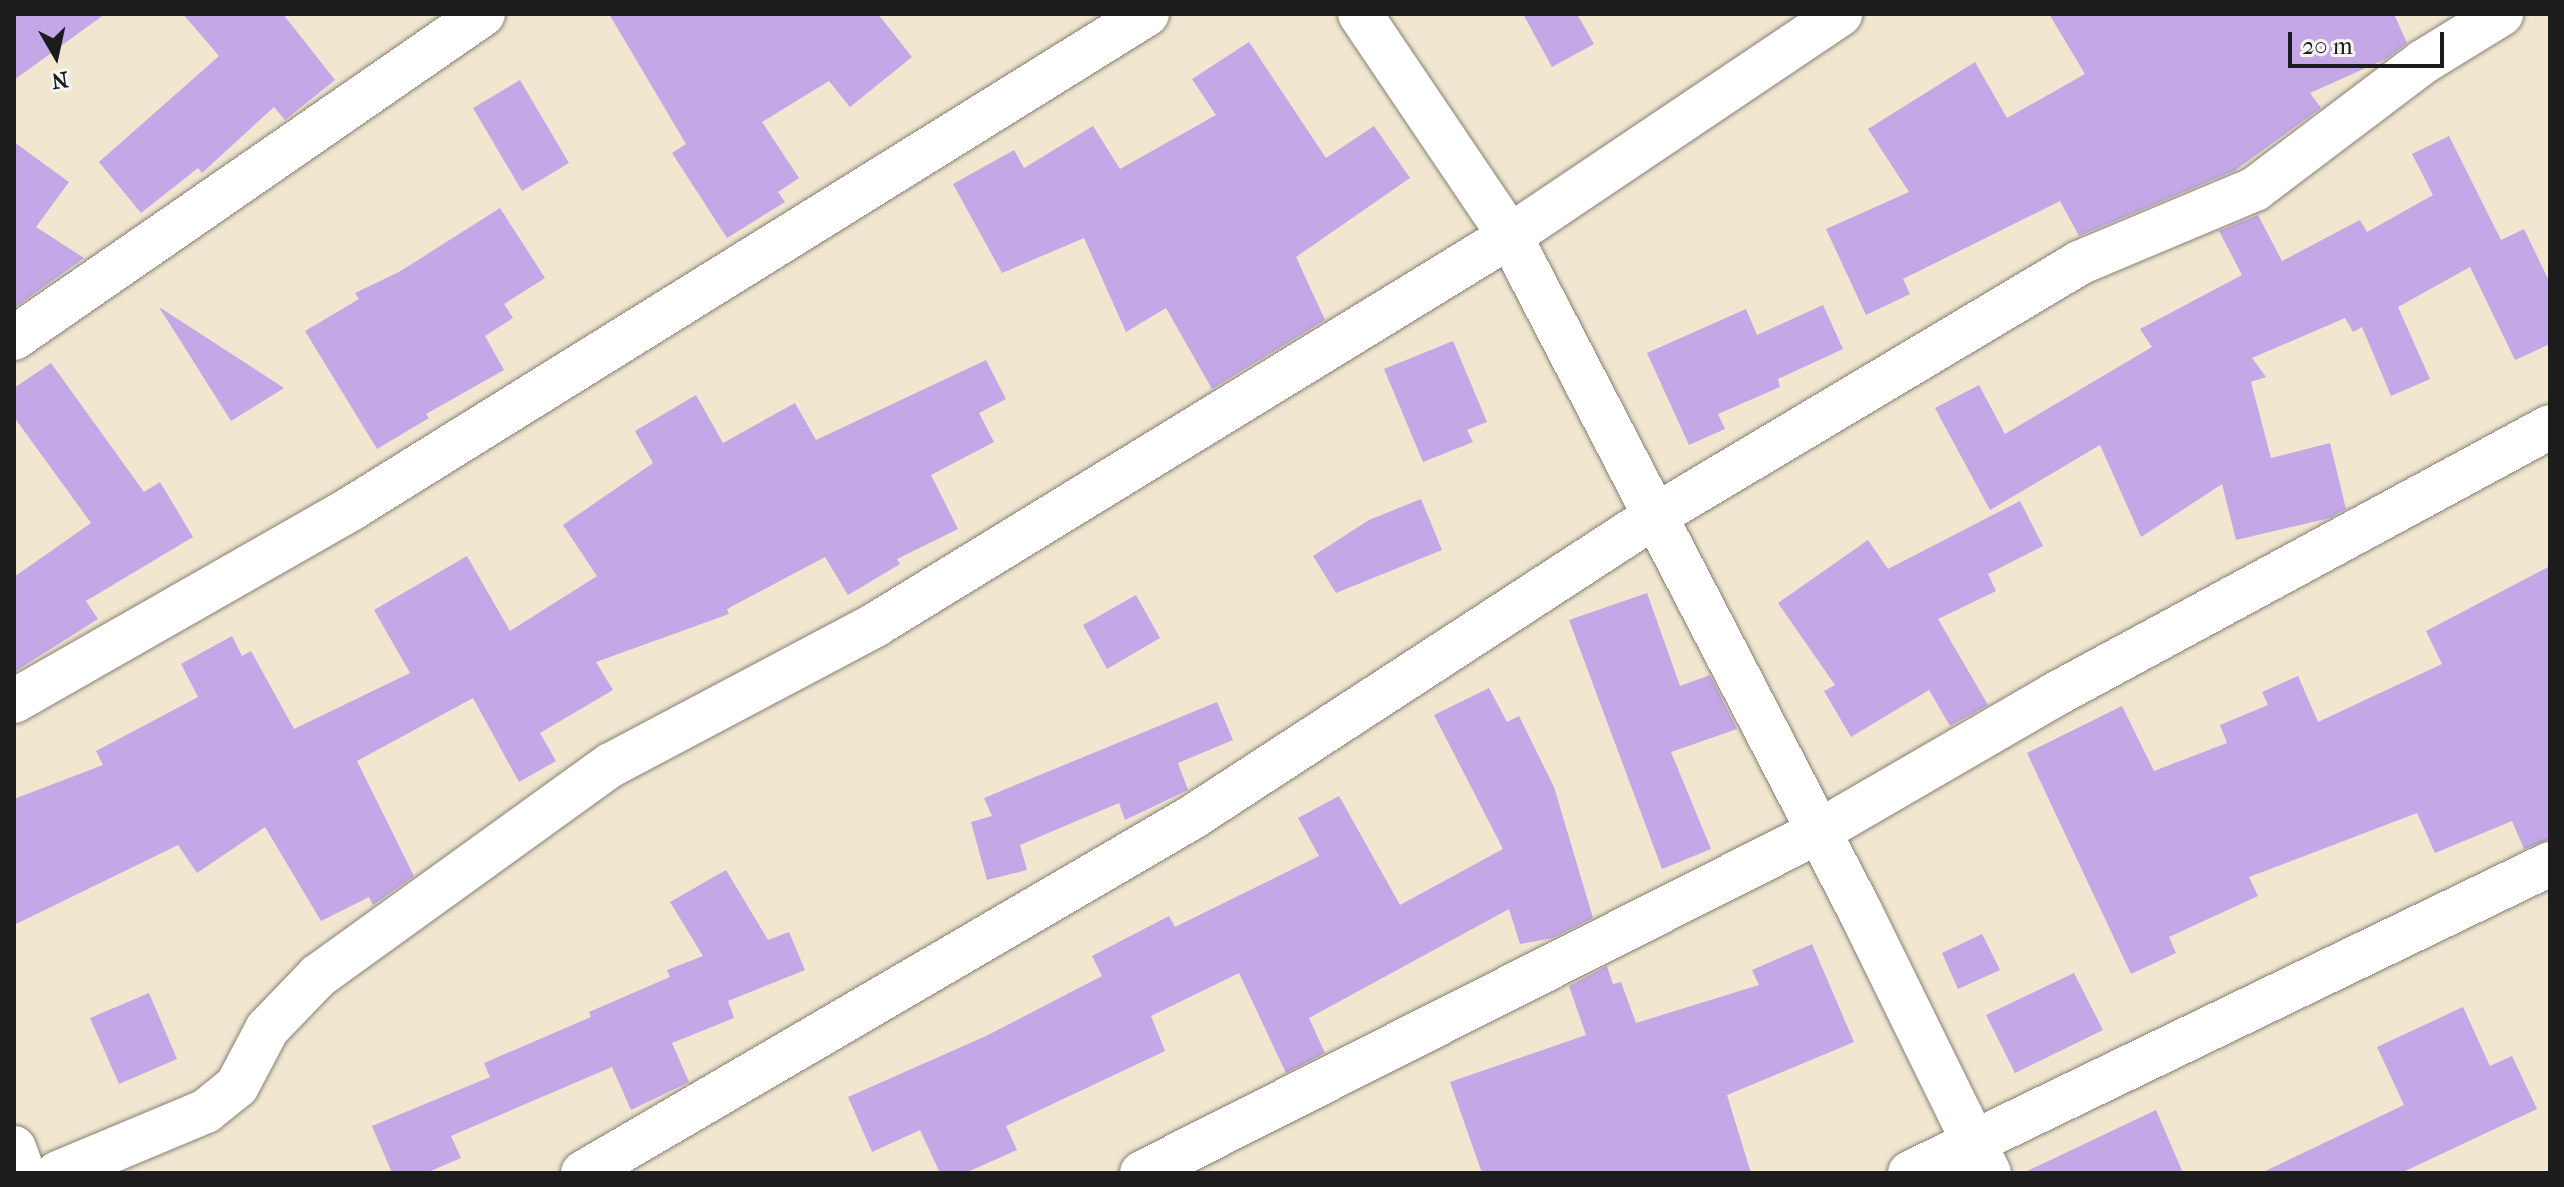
<!DOCTYPE html>
<style>
body{margin:0}
#map{position:relative;width:2564px;height:1187px;overflow:hidden;background:#f1e6d0;font-family:"IM FELL French Canon",serif}
div>[style]{position:absolute}
.building>*{inset:0;background:#c4a7e6}
.roads{filter:drop-shadow(0 0 2px #868176) drop-shadow(0 0 2px #868176)}
.minor>*{height:44px;margin:-22px;padding:0 22px;transform-origin:22px;border-radius:22px;background:#fff}
span{translate:-50% -50%;white-space:nowrap;text-align:center;line-height:1.15;-webkit-text-stroke:7px #f6f6f2;paint-order:stroke}
.frame{position:absolute;inset:0;border:16px solid #1c1c1c;pointer-events:none}
.north{position:absolute;left:16px;top:16px;width:80px;height:80px;-webkit-text-stroke:6px #f6f6f2;paint-order:stroke;rotate:171deg;font-size:22px;font-weight:700;line-height:32px;text-align:center;color:#1c1c1c}
.north::after{content:'';display:block;margin:auto;width:28px;height:36px;background:#1c1c1c;clip-path:polygon(50% 0,100% 100%,50% 72%,0 100%)}
.scale{position:absolute;left:2288px;top:32px;width:156px;height:36px;box-sizing:border-box;border:4px solid #1c1c1c;border-top:0;padding-left:10px;font-size:24px;line-height:28px;white-space:nowrap;color:#1c1c1c;-webkit-text-stroke:6px #f6f6f2;paint-order:stroke}
</style>
<div id="map">
<div class="building">
<div style="clip-path:polygon(14px 14px,105px 14px,14px 80px)"></div>
<div style="clip-path:polygon(183px 14px,283px 14px,335px 80px,285px 120px,274px 107px,202px 173px,198px 168px,141px 213px,99px 162px,219px 56px)"></div>
<div style="clip-path:polygon(609px 14px,878px 14px,912px 57px,850px 107px,829px 81px,762px 122px,799px 178px,778px 192px,785px 202px,727px 238px,672px 153px,686px 144px)"></div>
<div style="clip-path:polygon(1523px 14px,1577px 14px,1594px 44px,1552px 67px)"></div>
<div style="clip-path:polygon(2049px 14px,2394px 14px,2407px 43px,2386px 59px,2310px 93px,2321px 108px,2234px 171px,2079px 236px,2060px 201px,1903px 279px,1910px 294px,1866px 315px,1826px 229px,1909px 192px,1868px 129px,1975px 62px,2007px 118px,2085px 74px)"></div>
<div style="clip-path:polygon(1249px 42px,1326px 158px,1374px 126px,1410px 178px,1296px 257px,1325px 320px,1212px 389px,1166px 308px,1126px 332px,1084px 238px,1002px 273px,953px 184px,1014px 150px,1024px 168px,1093px 126px,1120px 169px,1216px 115px,1192px 79px)"></div>
<div style="clip-path:polygon(520px 80px,569px 163px,522px 191px,473px 108px)"></div>
<div style="clip-path:polygon(2449px 136px,2501px 240px,2524px 229px,2550px 283px,2550px 344px,2515px 360px,2470px 267px,2398px 307px,2430px 379px,2391px 396px,2362px 327px,2353px 332px,2345px 318px,2252px 358px,2266px 377px,2251px 382px,2271px 458px,2330px 443px,2346px 509px,2330px 518px,2236px 540px,2222px 484px,2141px 537px,2100px 445px,1990px 510px,1935px 408px,1979px 385px,2005px 434px,2152px 347px,2140px 329px,2242px 275px,2219px 231px,2258px 215px,2282px 261px,2360px 220px,2367px 232px,2433px 195px,2412px 154px)"></div>
<div style="clip-path:polygon(14px 142px,69px 182px,36px 227px,84px 258px,14px 308px)"></div>
<div style="clip-path:polygon(500px 208px,545px 278px,504px 304px,513px 318px,485px 336px,504px 370px,426px 414px,429px 418px,377px 449px,305px 331px,359px 299px,355px 293px,399px 272px)"></div>
<div style="clip-path:polygon(1823px 305px,1843px 349px,1778px 379px,1780px 387px,1718px 414px,1725px 429px,1689px 445px,1647px 353px,1746px 309px,1757px 335px)"></div>
<div style="clip-path:polygon(159px 307px,284px 388px,231px 421px)"></div>
<div style="clip-path:polygon(1453px 341px,1487px 422px,1467px 430px,1473px 442px,1423px 462px,1384px 369px)"></div>
<div style="clip-path:polygon(986px 360px,1006px 399px,979px 413px,994px 442px,931px 475px,958px 529px,897px 559px,900px 564px,848px 595px,825px 557px,727px 609px,729px 614px,596px 662px,613px 690px,540px 733px,556px 761px,519px 782px,473px 698px,357px 761px,414px 876px,373px 905px,369px 897px,321px 921px,265px 827px,197px 873px,178px 845px,14px 925px,14px 799px,103px 765px,96px 751px,198px 697px,181px 664px,232px 636px,242px 656px,251px 651px,294px 729px,410px 673px,374px 610px,467px 556px,510px 631px,597px 576px,563px 525px,653px 463px,635px 431px,696px 395px,723px 443px,795px 403px,816px 440px)"></div>
<div style="clip-path:polygon(51px 363px,144px 492px,160px 482px,193px 537px,86px 601px,98px 619px,14px 672px,14px 577px,91px 523px,14px 417px,14px 388px)"></div>
<div style="clip-path:polygon(1421px 499px,1442px 550px,1336px 593px,1313px 556px,1369px 520px)"></div>
<div style="clip-path:polygon(2020px 501px,2043px 546px,1988px 574px,1996px 591px,1938px 619px,1988px 705px,1950px 726px,1929px 690px,1851px 737px,1824px 691px,1835px 685px,1778px 603px,1868px 540px,1888px 569px)"></div>
<div style="clip-path:polygon(2550px 566px,2550px 839px,2524px 849px,2512px 821px,2435px 853px,2417px 813px,2249px 877px,2258px 896px,2169px 937px,2176px 953px,2131px 974px,2027px 753px,2122px 706px,2154px 771px,2227px 743px,2220px 725px,2268px 705px,2262px 692px,2298px 676px,2318px 722px,2442px 664px,2426px 631px)"></div>
<div style="clip-path:polygon(1647px 593px,1680px 686px,1710px 675px,1737px 729px,1671px 752px,1711px 849px,1662px 869px,1569px 620px)"></div>
<div style="clip-path:polygon(1136px 595px,1160px 638px,1107px 669px,1083px 625px)"></div>
<div style="clip-path:polygon(1489px 688px,1507px 722px,1519px 716px,1554px 787px,1593px 918px,1553px 938px,1520px 944px,1509px 909px,1309px 1018px,1325px 1053px,1286px 1073px,1239px 973px,1151px 1016px,1165px 1051px,1006px 1126px,1017px 1150px,965px 1173px,940px 1173px,920px 1130px,872px 1152px,848px 1097px,986px 1036px,1102px 976px,1092px 956px,1169px 916px,1175px 927px,1319px 856px,1298px 818px,1339px 796px,1400px 905px,1503px 849px,1434px 715px)"></div>
<div style="clip-path:polygon(1217px 702px,1233px 740px,1178px 763px,1188px 790px,1125px 820px,1119px 803px,1020px 845px,1027px 870px,987px 880px,971px 822px,992px 816px,984px 798px)"></div>
<div style="clip-path:polygon(726px 870px,768px 940px,789px 932px,805px 970px,728px 1001px,734px 1018px,672px 1043px,689px 1082px,631px 1110px,612px 1067px,451px 1136px,461px 1158px,426px 1173px,392px 1173px,372px 1126px,490px 1077px,484px 1063px,591px 1017px,589px 1012px,670px 977px,667px 970px,703px 956px,670px 902px)"></div>
<div style="clip-path:polygon(1982px 934px,2000px 970px,1958px 989px,1942px 953px)"></div>
<div style="clip-path:polygon(1812px 944px,1854px 1042px,1727px 1095px,1751px 1173px,1482px 1173px,1450px 1082px,1586px 1035px,1569px 986px,1607px 966px,1613px 984px,1621px 982px,1636px 1023px,1759px 985px,1752px 970px)"></div>
<div style="clip-path:polygon(2074px 973px,2103px 1030px,2015px 1073px,1986px 1015px)"></div>
<div style="clip-path:polygon(149px 993px,177px 1059px,119px 1084px,90px 1018px)"></div>
<div style="clip-path:polygon(2463px 1007px,2490px 1066px,2512px 1056px,2537px 1109px,2401px 1173px,2261px 1173px,2404px 1105px,2377px 1047px)"></div>
<div style="clip-path:polygon(2156px 1110px,2183px 1173px,2023px 1173px)"></div>
</div>
<div class="roads">
<div class="minor">
<div style="left:1360px;top:14px;width:268px;rotate:56deg"></div>
<div style="left:1510px;top:236px;width:760px;rotate:62.59deg"></div>
<div style="left:1860px;top:911px;width:292px;rotate:63.8deg"></div>
<div style="left:14px;top:338px;width:570px;rotate:-34.64deg"></div>
<div style="left:14px;top:701px;width:389px;rotate:-29.7deg"></div>
<div style="left:352px;top:508px;width:936px;rotate:-31.86deg"></div>
<div style="left:14px;top:1148px;width:27px;rotate:70deg"></div>
<div style="left:58px;top:1173px;width:160px;rotate:-22.7deg"></div>
<div style="left:206px;top:1111px;width:40px;rotate:-39deg"></div>
<div style="left:237px;top:1086px;width:64px;rotate:-62.2deg"></div>
<div style="left:267px;top:1029px;width:74px;rotate:-46.1deg"></div>
<div style="left:318px;top:976px;width:361px;rotate:-35.8deg"></div>
<div style="left:611px;top:765px;width:299px;rotate:-27.9deg"></div>
<div style="left:875px;top:625px;width:745px;rotate:-31.49deg"></div>
<div style="left:1510px;top:236px;width:398px;rotate:-33.9deg"></div>
<div style="left:583px;top:1173px;width:704px;rotate:-30.28deg"></div>
<div style="left:1191px;top:818px;width:554px;rotate:-33.06deg"></div>
<div style="left:1655px;top:516px;width:494px;rotate:-30.8deg"></div>
<div style="left:2079px;top:263px;width:191px;rotate:-22.8deg"></div>
<div style="left:2255px;top:189px;width:211px;rotate:-37.1deg"></div>
<div style="left:2423px;top:62px;width:92px;rotate:-31.6deg"></div>
<div style="left:1142px;top:1173px;width:757px;rotate:-26.77deg"></div>
<div style="left:1818px;top:832px;width:273px;rotate:-30.1deg"></div>
<div style="left:2054px;top:695px;width:564px;rotate:-28.38deg"></div>
<div style="left:1910px;top:1173px;width:711px;rotate:-25.77deg"></div>
</div>
</div>
<div class="frame"></div>
<div class="north">N</div>
<div class="scale">20 m</div>
</div>
